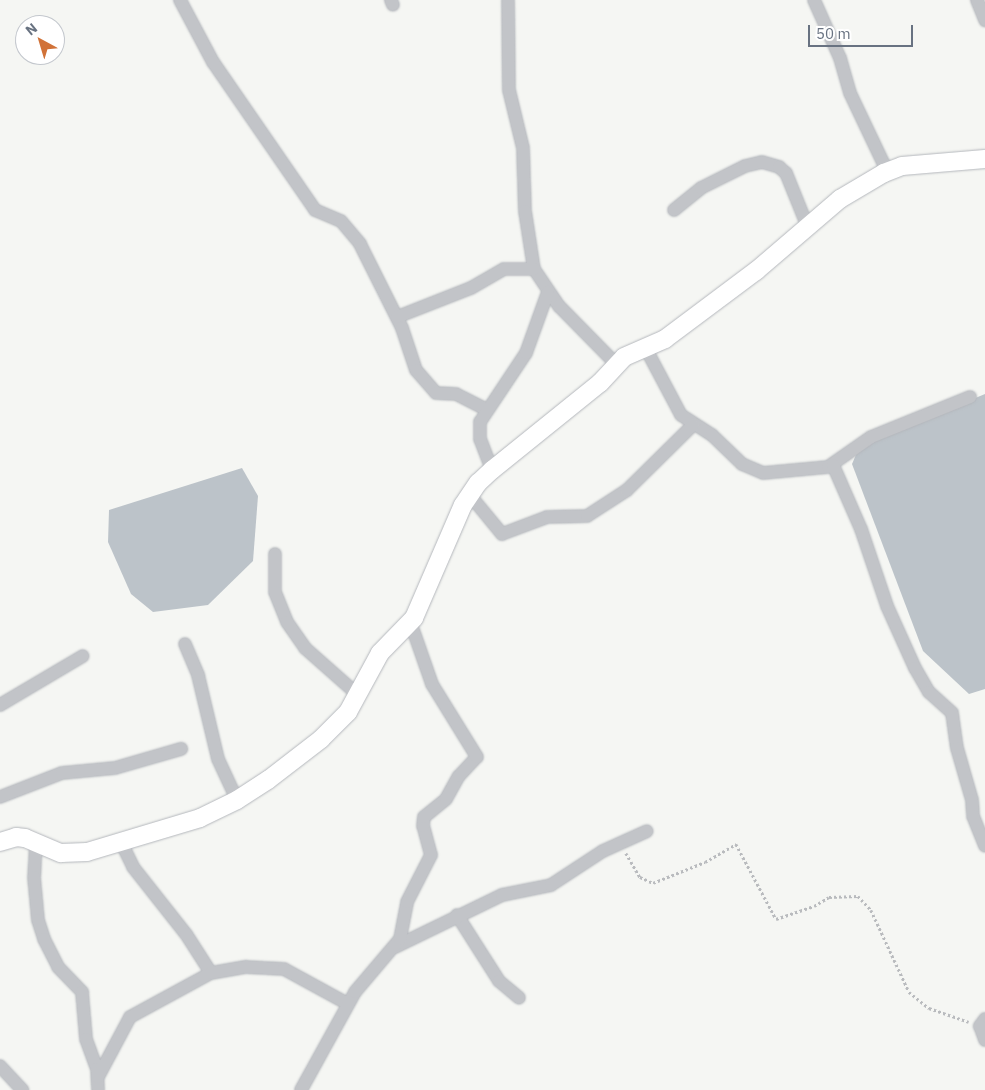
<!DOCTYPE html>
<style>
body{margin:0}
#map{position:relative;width:985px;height:1090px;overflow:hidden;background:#f5f6f3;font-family:"IBM Plex Sans",sans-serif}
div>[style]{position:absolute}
.water>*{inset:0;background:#bcc3c9}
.path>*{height:2.5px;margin-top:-1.25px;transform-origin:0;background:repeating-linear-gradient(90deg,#b9bbbe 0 2.5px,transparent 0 5px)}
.roads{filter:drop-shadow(0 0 1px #b4b7bc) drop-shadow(0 0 1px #b4b7bc)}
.street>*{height:12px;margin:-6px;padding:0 6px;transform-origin:6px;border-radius:6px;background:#c2c4c8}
.secondary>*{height:18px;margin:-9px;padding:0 9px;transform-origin:9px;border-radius:9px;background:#fff}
span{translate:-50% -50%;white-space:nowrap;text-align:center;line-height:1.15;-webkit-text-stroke:5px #fff;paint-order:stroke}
.north{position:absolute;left:15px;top:15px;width:50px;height:50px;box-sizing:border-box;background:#fff;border:1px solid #c3c7cd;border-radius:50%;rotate:321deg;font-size:14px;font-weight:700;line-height:20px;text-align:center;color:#687281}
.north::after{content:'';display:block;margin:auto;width:18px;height:22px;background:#d17238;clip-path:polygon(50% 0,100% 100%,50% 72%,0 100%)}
.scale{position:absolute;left:808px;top:25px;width:105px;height:22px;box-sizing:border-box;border:2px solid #687281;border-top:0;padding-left:6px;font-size:15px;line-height:18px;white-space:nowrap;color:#687281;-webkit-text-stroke:4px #fff;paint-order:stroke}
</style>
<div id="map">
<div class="water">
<div style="clip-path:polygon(985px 394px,985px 689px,969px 694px,923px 651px,852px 464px,858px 450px,884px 436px)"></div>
<div style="clip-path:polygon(242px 468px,258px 496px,253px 561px,208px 605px,153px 612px,131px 594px,108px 542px,109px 510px)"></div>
</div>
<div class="path">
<div style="left:626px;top:853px;width:28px;rotate:60deg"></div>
<div style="left:640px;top:877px;width:14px;rotate:25deg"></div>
<div style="left:653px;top:883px;width:56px;rotate:-22deg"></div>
<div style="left:705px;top:862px;width:36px;rotate:-30deg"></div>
<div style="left:736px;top:844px;width:85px;rotate:61.9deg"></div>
<div style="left:776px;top:919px;width:40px;rotate:-18.9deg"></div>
<div style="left:814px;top:906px;width:17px;rotate:-31deg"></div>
<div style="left:829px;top:897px;width:29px;rotate:-2deg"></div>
<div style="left:858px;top:896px;width:19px;rotate:47deg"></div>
<div style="left:871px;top:910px;width:90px;rotate:65.1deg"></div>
<div style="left:909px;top:992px;width:26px;rotate:39deg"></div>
<div style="left:929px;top:1008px;width:42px;rotate:19.3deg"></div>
</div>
<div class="roads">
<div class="street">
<div style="left:180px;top:0;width:70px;rotate:62deg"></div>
<div style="left:213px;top:62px;width:180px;rotate:55.4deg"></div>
<div style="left:315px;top:210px;width:28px;rotate:23deg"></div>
<div style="left:341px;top:221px;width:30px;rotate:50deg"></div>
<div style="left:360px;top:244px;width:94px;rotate:63.4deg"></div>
<div style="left:402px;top:328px;width:44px;rotate:71.6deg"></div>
<div style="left:416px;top:370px;width:30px;rotate:49deg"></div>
<div style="left:436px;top:393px;width:20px;rotate:3deg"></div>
<div style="left:456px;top:394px;width:35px;rotate:27deg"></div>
<div style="left:391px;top:0;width:5px;rotate:68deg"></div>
<div style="left:508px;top:0;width:90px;rotate:89.4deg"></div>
<div style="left:509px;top:90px;width:60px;rotate:76.4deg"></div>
<div style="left:523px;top:148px;width:63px;rotate:88.2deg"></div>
<div style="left:525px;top:211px;width:59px;rotate:81.2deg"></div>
<div style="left:534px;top:269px;width:45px;rotate:56deg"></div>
<div style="left:559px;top:306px;width:81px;rotate:45.5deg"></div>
<div style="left:814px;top:0;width:64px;rotate:65.9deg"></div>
<div style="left:840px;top:58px;width:36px;rotate:74deg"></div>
<div style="left:850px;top:93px;width:86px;rotate:64.6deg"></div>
<div style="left:977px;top:0;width:22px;rotate:68deg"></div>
<div style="left:674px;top:210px;width:35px;rotate:-39deg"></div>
<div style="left:701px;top:188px;width:49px;rotate:-26.6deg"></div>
<div style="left:745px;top:166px;width:17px;rotate:-13deg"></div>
<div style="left:762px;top:162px;width:18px;rotate:16deg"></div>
<div style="left:779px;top:167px;width:9px;rotate:41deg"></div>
<div style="left:786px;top:173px;width:56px;rotate:68deg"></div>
<div style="left:397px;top:317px;width:79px;rotate:-21.4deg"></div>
<div style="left:471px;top:288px;width:38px;rotate:-30deg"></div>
<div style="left:504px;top:269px;width:30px"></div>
<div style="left:645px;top:347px;width:77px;rotate:62.1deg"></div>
<div style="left:681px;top:415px;width:37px;rotate:33deg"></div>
<div style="left:712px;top:435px;width:42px;rotate:44deg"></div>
<div style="left:742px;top:464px;width:23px;rotate:23deg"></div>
<div style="left:763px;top:473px;width:65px;rotate:-5.3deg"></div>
<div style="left:828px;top:467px;width:52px;rotate:-34.9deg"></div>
<div style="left:871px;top:437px;width:107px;rotate:-22deg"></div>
<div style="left:833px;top:465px;width:70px;rotate:66.4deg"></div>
<div style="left:861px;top:529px;width:81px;rotate:71.3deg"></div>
<div style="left:887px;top:606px;width:68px;rotate:65.7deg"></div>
<div style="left:915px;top:668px;width:28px;rotate:60deg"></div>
<div style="left:929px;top:692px;width:31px;rotate:42deg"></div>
<div style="left:952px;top:713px;width:35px;rotate:82deg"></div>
<div style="left:957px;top:748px;width:54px;rotate:73.9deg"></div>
<div style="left:972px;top:800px;width:16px;rotate:86deg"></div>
<div style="left:973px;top:816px;width:32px;rotate:68deg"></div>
<div style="left:492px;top:470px;width:33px;rotate:-111deg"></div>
<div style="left:480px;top:439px;width:17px;rotate:-90deg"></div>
<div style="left:480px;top:422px;width:83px;rotate:-56.3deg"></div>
<div style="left:526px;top:353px;width:65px;rotate:-70.2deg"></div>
<div style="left:469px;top:494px;width:52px;rotate:50.5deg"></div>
<div style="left:502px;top:534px;width:48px;rotate:-20.7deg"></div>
<div style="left:547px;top:517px;width:40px;rotate:-1.4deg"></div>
<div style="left:587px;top:516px;width:48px;rotate:-33deg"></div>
<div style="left:627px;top:490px;width:93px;rotate:-44.6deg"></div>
<div style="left:275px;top:554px;width:38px;rotate:90deg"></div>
<div style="left:275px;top:592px;width:32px;rotate:68deg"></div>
<div style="left:287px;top:622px;width:32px;rotate:55deg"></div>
<div style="left:305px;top:648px;width:69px;rotate:41.5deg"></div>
<div style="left:185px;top:644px;width:34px;rotate:67deg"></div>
<div style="left:198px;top:675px;width:86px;rotate:76.6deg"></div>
<div style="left:218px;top:759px;width:45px;rotate:65.1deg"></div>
<div style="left:0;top:705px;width:96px;rotate:-30.6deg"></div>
<div style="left:0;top:797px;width:66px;rotate:-21.2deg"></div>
<div style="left:62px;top:773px;width:53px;rotate:-5.4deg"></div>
<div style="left:115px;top:768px;width:69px;rotate:-16.1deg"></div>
<div style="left:36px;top:842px;width:35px;rotate:93deg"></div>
<div style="left:34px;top:877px;width:43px;rotate:84.7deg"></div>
<div style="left:38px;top:920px;width:20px;rotate:72deg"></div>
<div style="left:44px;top:939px;width:31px;rotate:63deg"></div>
<div style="left:58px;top:967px;width:35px;rotate:46deg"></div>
<div style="left:82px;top:992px;width:47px;rotate:85.1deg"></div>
<div style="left:86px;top:1039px;width:32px;rotate:70deg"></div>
<div style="left:97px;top:1069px;width:21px;rotate:87deg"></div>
<div style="left:121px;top:842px;width:28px;rotate:64deg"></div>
<div style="left:133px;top:867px;width:85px;rotate:51.7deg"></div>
<div style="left:186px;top:934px;width:46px;rotate:57.3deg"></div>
<div style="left:457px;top:915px;width:78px;rotate:57.5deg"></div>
<div style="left:499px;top:981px;width:26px;rotate:40deg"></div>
<div style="left:395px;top:947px;width:119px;rotate:-25.9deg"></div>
<div style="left:502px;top:895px;width:50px;rotate:-11.5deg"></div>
<div style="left:551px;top:885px;width:62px;rotate:-33.2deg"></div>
<div style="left:603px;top:851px;width:48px;rotate:-24.4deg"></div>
<div style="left:985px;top:1019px;width:9px;rotate:126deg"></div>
<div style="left:980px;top:1026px;width:15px;rotate:70deg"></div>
<div style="left:0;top:1066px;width:33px;rotate:47deg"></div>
<div style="left:98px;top:1077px;width:68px;rotate:-61.9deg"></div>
<div style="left:130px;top:1017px;width:92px;rotate:-28.5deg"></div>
<div style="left:211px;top:973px;width:36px;rotate:-10deg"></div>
<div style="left:246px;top:967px;width:38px;rotate:3deg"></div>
<div style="left:284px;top:969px;width:73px;rotate:28.7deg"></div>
<div style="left:301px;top:1090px;width:112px;rotate:-61.1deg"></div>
<div style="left:355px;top:992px;width:70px;rotate:-49.7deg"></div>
<div style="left:400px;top:939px;width:38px;rotate:-79deg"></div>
<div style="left:407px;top:902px;width:53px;rotate:-62.9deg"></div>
<div style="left:431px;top:855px;width:30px;rotate:-105deg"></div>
<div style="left:423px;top:826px;width:9px;rotate:-84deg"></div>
<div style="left:424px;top:817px;width:28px;rotate:-39deg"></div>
<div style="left:446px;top:799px;width:26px;rotate:-61deg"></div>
<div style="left:459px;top:776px;width:26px;rotate:-47deg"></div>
<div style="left:477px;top:757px;width:86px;rotate:-121.7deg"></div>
<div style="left:432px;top:684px;width:64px;rotate:-109.3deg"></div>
</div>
<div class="secondary">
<div style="left:0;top:842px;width:17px;rotate:-17deg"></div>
<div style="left:16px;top:837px;width:9px;rotate:6deg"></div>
<div style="left:25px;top:838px;width:39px;rotate:23deg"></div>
<div style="left:61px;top:853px;width:26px;rotate:-2deg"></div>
<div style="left:87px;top:852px;width:118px;rotate:-16.7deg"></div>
<div style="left:200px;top:818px;width:41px;rotate:-25.9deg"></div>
<div style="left:237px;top:800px;width:37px;rotate:-33deg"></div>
<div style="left:268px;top:780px;width:67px;rotate:-37.7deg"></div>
<div style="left:321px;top:739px;width:38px;rotate:-45deg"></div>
<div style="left:348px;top:712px;width:67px;rotate:-61.5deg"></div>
<div style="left:380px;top:653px;width:49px;rotate:-45.8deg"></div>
<div style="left:414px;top:618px;width:123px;rotate:-66.6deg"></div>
<div style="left:463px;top:505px;width:27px;rotate:-56deg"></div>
<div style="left:478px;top:483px;width:19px;rotate:-43deg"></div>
<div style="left:492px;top:470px;width:139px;rotate:-38.9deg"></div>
<div style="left:600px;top:383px;width:35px;rotate:-47deg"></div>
<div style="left:624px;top:357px;width:45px;rotate:-23.7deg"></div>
<div style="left:665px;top:339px;width:114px;rotate:-36.8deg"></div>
<div style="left:756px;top:271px;width:111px;rotate:-40.6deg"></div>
<div style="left:840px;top:199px;width:51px;rotate:-30.6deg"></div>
<div style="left:884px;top:173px;width:19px;rotate:-21deg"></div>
<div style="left:902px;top:166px;width:83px;rotate:-4.8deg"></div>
</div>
</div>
<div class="north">N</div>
<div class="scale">50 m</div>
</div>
